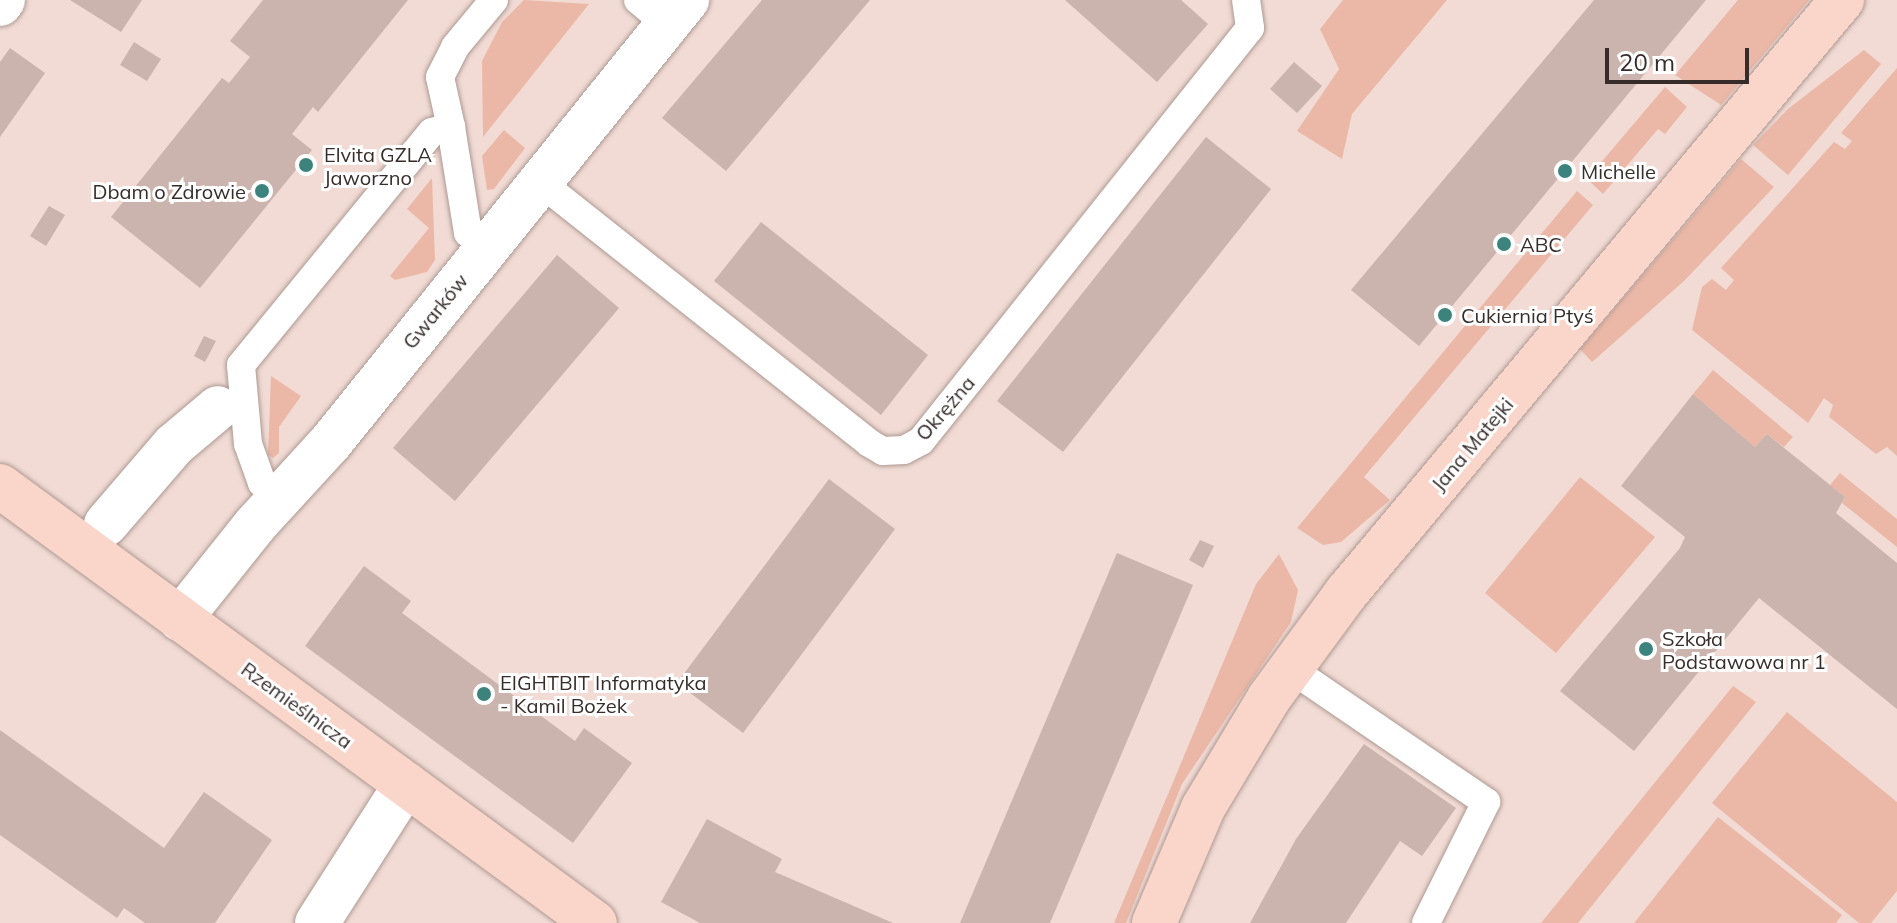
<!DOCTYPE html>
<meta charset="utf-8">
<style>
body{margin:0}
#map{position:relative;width:1897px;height:923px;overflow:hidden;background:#f1dbd4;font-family:Mulish,sans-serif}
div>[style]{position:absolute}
.green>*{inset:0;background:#ebb8a7}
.building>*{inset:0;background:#cab4ad}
.roads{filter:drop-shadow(0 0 2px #ae9993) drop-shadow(0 0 2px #ae9993)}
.lane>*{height:28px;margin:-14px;padding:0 14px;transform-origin:14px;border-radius:14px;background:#fff}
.street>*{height:44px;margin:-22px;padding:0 22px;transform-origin:22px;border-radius:22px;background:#fff}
.secondary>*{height:44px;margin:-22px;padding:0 22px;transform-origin:22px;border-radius:22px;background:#fad5c9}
.dots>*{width:22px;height:22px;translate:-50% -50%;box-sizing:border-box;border:4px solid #fff;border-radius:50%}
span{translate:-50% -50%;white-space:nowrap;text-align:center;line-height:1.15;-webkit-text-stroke:6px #fff;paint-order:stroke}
.poi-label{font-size:20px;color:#362d2b}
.left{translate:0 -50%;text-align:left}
.right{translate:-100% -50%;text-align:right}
.street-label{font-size:20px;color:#362d2b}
.scale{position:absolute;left:1605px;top:48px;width:144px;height:36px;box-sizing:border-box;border:4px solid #362d2b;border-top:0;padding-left:10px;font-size:24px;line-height:28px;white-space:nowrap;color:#362d2b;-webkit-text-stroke:6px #fff;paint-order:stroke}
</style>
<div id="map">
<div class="green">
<div style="clip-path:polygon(524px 0,589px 4px,483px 137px,482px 61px,502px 22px)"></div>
<div style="clip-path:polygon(1343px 0,1447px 0,1352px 114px,1342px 159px,1297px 131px,1339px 69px,1320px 29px)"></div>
<div style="clip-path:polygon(1738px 0,1809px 0,1721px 105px,1675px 75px)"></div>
<div style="clip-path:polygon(1864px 50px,1881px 64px,1788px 175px,1753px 145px,1788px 109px)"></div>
<div style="clip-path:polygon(1897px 68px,1897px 456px,1887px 447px,1876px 454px,1829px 417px,1833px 405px,1824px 398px,1808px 423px,1692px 330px,1702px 287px,1712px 279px,1726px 290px,1734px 280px,1721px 268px,1834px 142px,1845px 149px,1852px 141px,1841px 133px)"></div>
<div style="clip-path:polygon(1665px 87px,1687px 107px,1665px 134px,1658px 129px,1603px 194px,1587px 179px)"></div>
<div style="clip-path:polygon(504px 130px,525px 148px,494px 189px,487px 190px,482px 156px)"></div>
<div style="clip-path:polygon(1741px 159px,1774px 187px,1684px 281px,1592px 362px,1580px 349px)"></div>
<div style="clip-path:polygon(432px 178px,435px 260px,427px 272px,395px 280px,390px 276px,429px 228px,407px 209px)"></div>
<div style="clip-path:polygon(1577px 191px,1593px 205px,1364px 477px,1390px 500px,1341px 542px,1323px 545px,1297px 528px)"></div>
<div style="clip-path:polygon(1713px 370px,1793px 437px,1784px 447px,1767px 434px,1755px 447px,1693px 394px)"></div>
<div style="clip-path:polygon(271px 376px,301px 396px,279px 427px,279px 453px,273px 458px,268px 455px)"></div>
<div style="clip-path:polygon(1840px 473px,1897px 519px,1897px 547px,1842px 503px,1845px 497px,1830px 485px)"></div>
<div style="clip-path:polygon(1580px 477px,1655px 537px,1556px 653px,1485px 593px)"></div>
<div style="clip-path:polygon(1279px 554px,1298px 590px,1291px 622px,1182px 784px,1126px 923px,1114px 923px,1256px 584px)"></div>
<div style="clip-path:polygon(1733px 686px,1756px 702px,1578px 923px,1541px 923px)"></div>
<div style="clip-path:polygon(1787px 712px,1897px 802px,1897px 891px,1871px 923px,1859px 923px,1712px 803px)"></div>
<div style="clip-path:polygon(1718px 817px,1842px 915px,1836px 923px,1634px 923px)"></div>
</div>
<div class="building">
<div style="clip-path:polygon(70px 0,142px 0,121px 32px)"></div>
<div style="clip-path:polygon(263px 0,408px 0,318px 112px,313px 107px,292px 134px,312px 150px,200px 288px,111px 217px,222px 78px,229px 83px,250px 57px,230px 41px)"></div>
<div style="clip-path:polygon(762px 0,870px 0,726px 171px,662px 118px)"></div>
<div style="clip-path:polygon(1065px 0,1181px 0,1208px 24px,1157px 82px)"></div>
<div style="clip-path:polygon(1594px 0,1706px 0,1419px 346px,1351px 290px)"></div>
<div style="clip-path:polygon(134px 42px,161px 59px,147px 81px,120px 65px)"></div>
<div style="clip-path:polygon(10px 48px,45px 73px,0 137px,0 62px)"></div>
<div style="clip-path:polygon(1294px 62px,1322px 86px,1297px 113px,1270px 89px)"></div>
<div style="clip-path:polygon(1206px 137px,1271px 189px,1063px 452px,997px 401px)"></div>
<div style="clip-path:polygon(49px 206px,65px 215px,46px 246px,30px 236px)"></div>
<div style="clip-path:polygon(761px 222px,928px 355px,881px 415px,714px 281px)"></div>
<div style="clip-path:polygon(557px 255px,619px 308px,455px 501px,393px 448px)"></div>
<div style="clip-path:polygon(204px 336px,216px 341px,205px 362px,194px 356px)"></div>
<div style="clip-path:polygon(1693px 394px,1755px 447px,1767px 434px,1845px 497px,1836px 513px,1897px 563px,1897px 709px,1759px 598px,1634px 751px,1560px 691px,1680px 548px,1685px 537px,1621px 486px)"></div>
<div style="clip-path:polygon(829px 479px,895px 529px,743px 733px,677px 683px)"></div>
<div style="clip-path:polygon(1200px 540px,1214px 546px,1203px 568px,1189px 560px)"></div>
<div style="clip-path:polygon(1117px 553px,1193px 585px,1050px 923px,960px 923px)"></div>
<div style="clip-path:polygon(364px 566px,411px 601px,402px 613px,575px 741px,584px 728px,632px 763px,573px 843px,305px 646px)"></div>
<div style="clip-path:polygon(0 730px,164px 848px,204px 792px,272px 840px,215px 923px,145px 923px,124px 908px,117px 918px,0 835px)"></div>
<div style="clip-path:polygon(1364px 744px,1456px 808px,1422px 856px,1400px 841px,1346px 923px,1250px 923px,1296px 839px)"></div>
<div style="clip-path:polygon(707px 819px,782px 859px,775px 872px,893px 923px,700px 923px,661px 902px)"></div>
</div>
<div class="roads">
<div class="lane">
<div style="left:638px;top:0;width:38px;rotate:40deg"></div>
<div style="left:451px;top:127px;width:51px;rotate:-102.4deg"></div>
<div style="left:440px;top:77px;width:34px;rotate:-63deg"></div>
<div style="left:455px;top:47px;width:61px;rotate:-50.3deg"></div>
<div style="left:540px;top:182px;width:420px;rotate:38.4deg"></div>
<div style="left:869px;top:443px;width:16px;rotate:30deg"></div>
<div style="left:883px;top:451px;width:21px;rotate:-3deg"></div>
<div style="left:904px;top:450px;width:19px;rotate:-28deg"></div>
<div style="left:921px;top:441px;width:528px;rotate:-51.46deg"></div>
<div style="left:1250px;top:28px;width:28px;rotate:-98deg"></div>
<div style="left:279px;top:499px;width:23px;rotate:-137deg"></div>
<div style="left:262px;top:483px;width:41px;rotate:-109.7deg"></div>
<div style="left:248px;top:444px;width:79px;rotate:-95.1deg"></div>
<div style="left:241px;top:365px;width:301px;rotate:-50.7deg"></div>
<div style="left:432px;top:132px;width:20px;rotate:-15deg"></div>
<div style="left:451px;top:127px;width:107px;rotate:80.9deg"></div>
<div style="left:468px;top:233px;width:24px;rotate:36deg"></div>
<div style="left:1291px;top:669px;width:236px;rotate:34.3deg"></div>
<div style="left:1486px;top:802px;width:135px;rotate:116.4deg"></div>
</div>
<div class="street">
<div style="left:0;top:4px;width:5px;rotate:-53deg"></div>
<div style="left:106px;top:524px;width:104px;rotate:-49.3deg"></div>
<div style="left:174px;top:445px;width:57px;rotate:-40.1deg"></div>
<div style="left:180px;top:619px;width:120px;rotate:-51.4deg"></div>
<div style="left:255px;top:525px;width:113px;rotate:-47.5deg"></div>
<div style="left:331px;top:442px;width:568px;rotate:-51.15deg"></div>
<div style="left:317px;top:923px;width:165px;rotate:-57.4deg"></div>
</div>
<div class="secondary">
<div style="left:0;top:486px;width:738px;rotate:36.3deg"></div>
<div style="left:1154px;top:923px;width:125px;rotate:-66.9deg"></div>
<div style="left:1203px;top:808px;width:128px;rotate:-59deg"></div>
<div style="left:1269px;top:698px;width:132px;rotate:-53.7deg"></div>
<div style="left:1347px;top:592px;width:772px;rotate:-50.1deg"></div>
</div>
</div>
<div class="dots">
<div style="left:306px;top:165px;background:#3c837d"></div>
<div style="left:1565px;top:171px;background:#3c837d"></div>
<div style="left:262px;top:191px;background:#3c837d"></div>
<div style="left:1504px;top:244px;background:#3c837d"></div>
<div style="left:1445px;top:315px;background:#3c837d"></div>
<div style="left:1646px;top:649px;background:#3c837d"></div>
<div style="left:484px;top:694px;background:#3c837d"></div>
</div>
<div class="poi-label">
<span class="left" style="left:324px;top:166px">Elvita GZLA<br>Jaworzno</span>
<span class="left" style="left:1581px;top:171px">Michelle</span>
<span class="right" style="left:246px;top:191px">Dbam o Zdrowie</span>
<span class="left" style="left:1520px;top:244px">ABC</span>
<span class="left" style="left:1461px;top:315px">Cukiernia Ptyś</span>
<span class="left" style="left:1662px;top:650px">Szkoła<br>Podstawowa nr 1</span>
<span class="left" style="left:500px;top:694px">EIGHTBIT Informatyka<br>- Kamil Bożek</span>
</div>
<div class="street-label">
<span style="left:435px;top:311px;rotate:-51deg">Gwarków</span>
<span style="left:945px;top:408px;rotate:-49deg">Okrężna</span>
<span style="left:1472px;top:444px;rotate:-50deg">Jana Matejki</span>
<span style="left:297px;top:705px;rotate:36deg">Rzemieślnicza</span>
</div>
<div class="scale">20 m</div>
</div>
